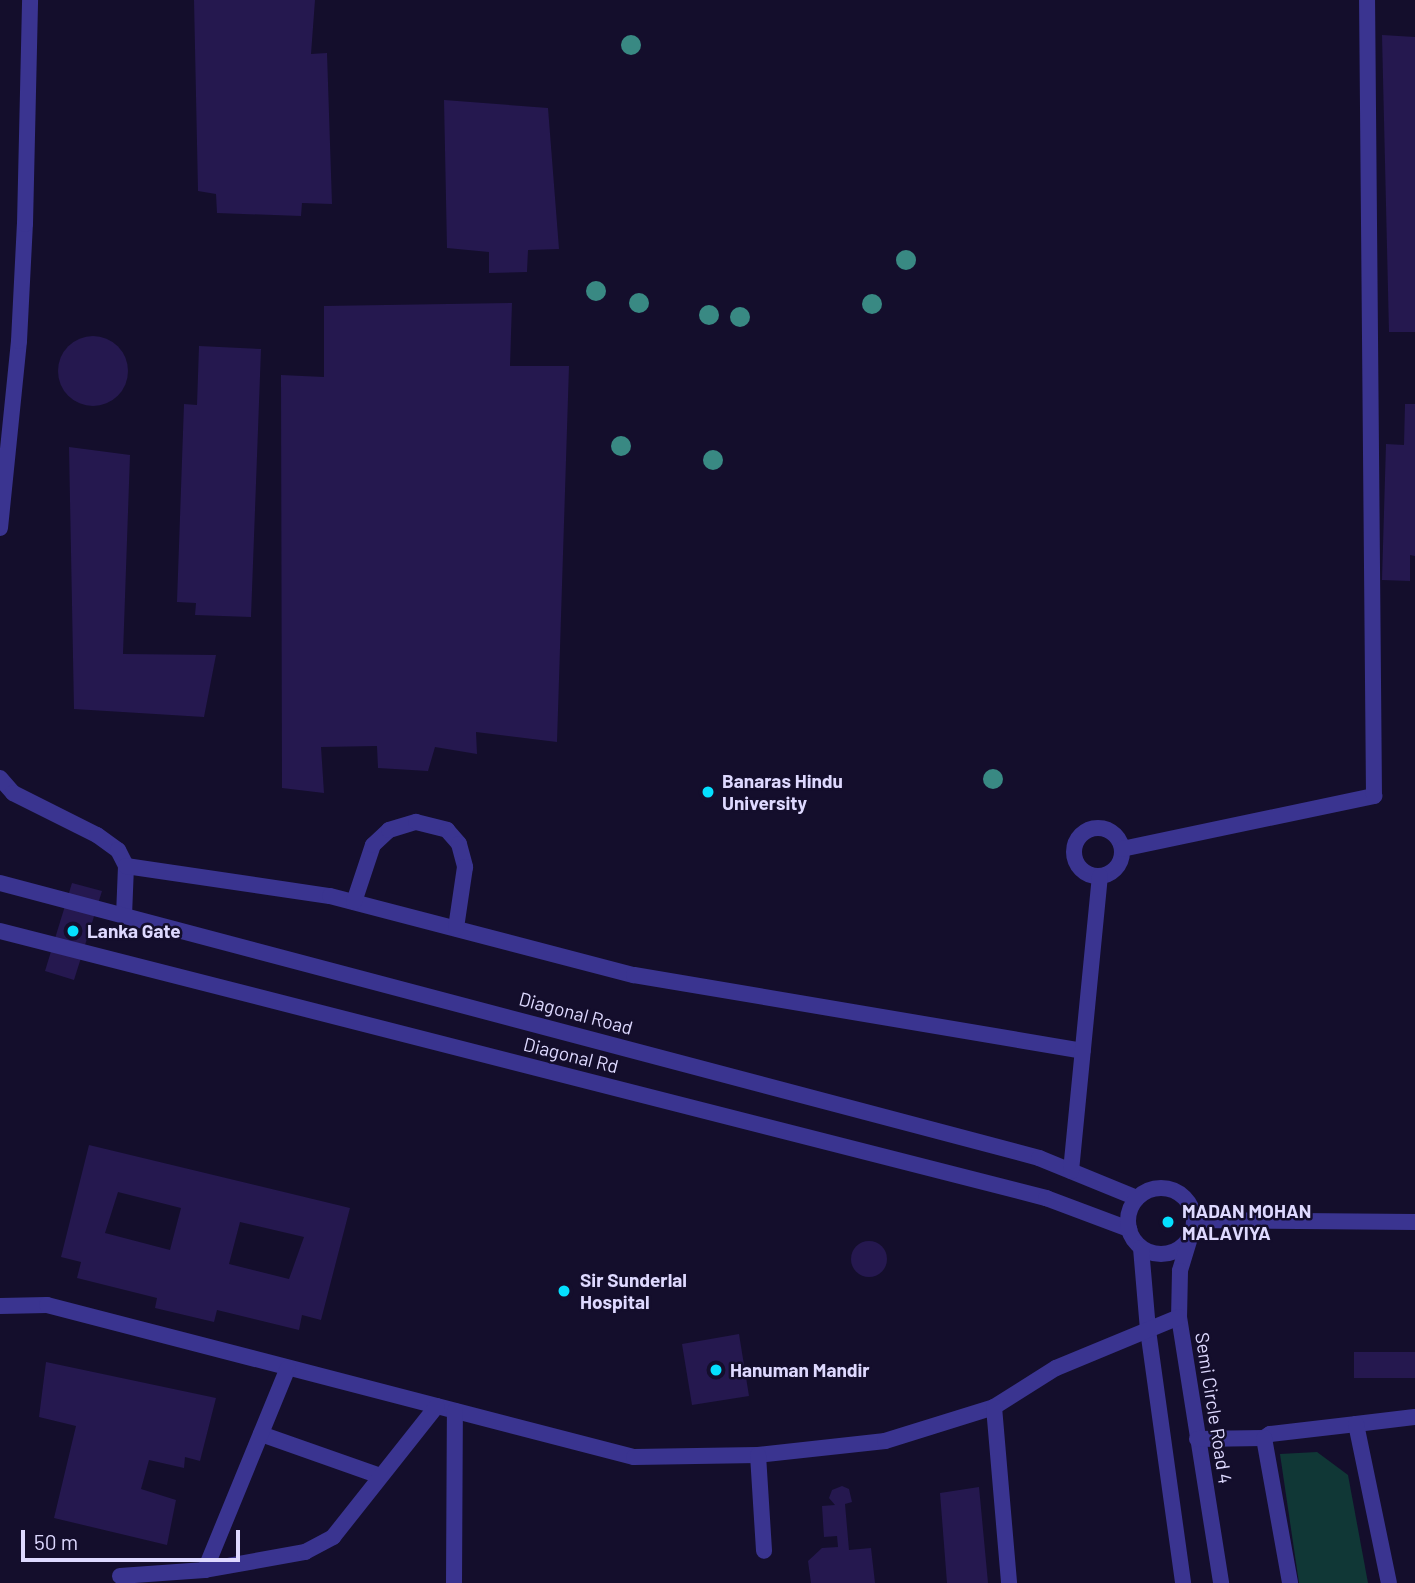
<!DOCTYPE html>
<style>
body{margin:0}
#map{position:relative;width:1415px;height:1583px;overflow:hidden;background:#140e2c;font-family:Barlow,sans-serif}
div>[style]{position:absolute}
.green>*{inset:0;background:#103736}
.building>*{inset:0;background:#25184f}
.round{border-radius:50%}
.lane>*{height:16px;margin:-8px;padding:0 8px;transform-origin:8px;border-radius:8px;background:#3a3490}
.lane>.ring{margin:-8px;padding:0;box-sizing:content-box;background:none;border:16px solid #3a3490;border-radius:50%}
.trees>*{width:20px;height:20px;margin:-10px;border-radius:50%;background:#398983}
.dots>*{width:19px;height:19px;translate:-50% -50%;box-sizing:border-box;border:4px solid #140e2c;border-radius:50%}
span{translate:-50% -50%;white-space:nowrap;text-align:center;line-height:1.15;-webkit-text-stroke:5px #140e2c;paint-order:stroke}
.poi-label{font-size:19px;color:#ded9ff;font-weight:700}
.left{translate:0 -50%;text-align:left}
.street-label{font-size:19px;color:#ded9ff}
.scale{position:absolute;left:21px;top:1530px;width:219px;height:32px;box-sizing:border-box;border:4px solid #ded9ff;border-top:0;padding-left:9px;font-size:21px;line-height:24px;white-space:nowrap;color:#ded9ff;-webkit-text-stroke:5px #140e2c;paint-order:stroke}
</style>
<div id="map">
<div class="green">
<div style="clip-path:polygon(1317px 1452px,1348px 1475px,1368px 1583px,1299px 1583px,1280px 1454px)"></div>
</div>
<div class="building">
<div style="clip-path:polygon(194px 0,315px 0,311px 54px,327px 53px,332px 204px,302px 203px,301px 216px,217px 213px,216px 194px,198px 191px)"></div>
<div style="clip-path:polygon(1382px 35px,1415px 37px,1415px 332px,1389px 332px)"></div>
<div style="clip-path:polygon(444px 100px,548px 108px,559px 249px,528px 250px,527px 272px,489px 273px,489px 252px,447px 248px)"></div>
<div style="clip-path:polygon(512px 303px,510px 366px,569px 366px,557px 742px,476px 732px,477px 754px,435px 747px,428px 771px,378px 768px,377px 746px,321px 747px,324px 793px,282px 788px,281px 375px,324px 377px,324px 306px)"></div>
<div class="round" style="left:58px;top:336px;width:70px;height:70px"></div>
<div style="clip-path:polygon(199px 346px,261px 349px,251px 617px,195px 615px,196px 603px,177px 602px,184px 404px,197px 405px)"></div>
<div style="clip-path:polygon(1405px 404px,1415px 404px,1415px 556px,1410px 555px,1410px 581px,1382px 580px,1386px 444px,1404px 445px)"></div>
<div style="clip-path:polygon(69px 447px,130px 455px,123px 654px,216px 655px,204px 717px,74px 709px)"></div>
<div style="clip-path:polygon(72px 883px,102px 891px,74px 980px,45px 971px)"></div>
<div style="clip-path:polygon(evenodd,89px 1145px,350px 1208px,321px 1320px,302px 1315px,299px 1330px,217px 1310px,214px 1322px,155px 1308px,157px 1298px,77px 1278px,81px 1262px,61px 1257px,89px 1145px,118px 1192px,181px 1208px,170px 1250px,105px 1233px,118px 1192px,89px 1145px,240px 1222px,304px 1237px,289px 1279px,229px 1264px,240px 1222px)"></div>
<div class="round" style="left:851px;top:1241px;width:36px;height:36px"></div>
<div style="clip-path:polygon(739px 1334px,749px 1396px,692px 1405px,682px 1344px)"></div>
<div style="clip-path:polygon(1354px 1352px,1415px 1352px,1415px 1378px,1354px 1378px)"></div>
<div style="clip-path:polygon(46px 1362px,216px 1398px,200px 1461px,185px 1457px,184px 1468px,149px 1460px,141px 1489px,176px 1500px,167px 1545px,54px 1518px,76px 1426px,39px 1417px)"></div>
<div style="clip-path:polygon(842px 1486px,849px 1489px,852px 1502px,845px 1504px,849px 1550px,871px 1548px,875px 1583px,811px 1583px,808px 1561px,822px 1548px,838px 1547px,837px 1536px,824px 1537px,822px 1506px,835px 1505px,829px 1498px,832px 1490px)"></div>
<div style="clip-path:polygon(979px 1487px,988px 1583px,947px 1583px,940px 1493px)"></div>
</div>
<div class="lane">
<div style="left:0;top:528px;width:188px;rotate:-84.2deg"></div>
<div style="left:19px;top:341px;width:117px;rotate:-87.1deg"></div>
<div style="left:25px;top:224px;width:224px;rotate:-88.7deg"></div>
<div style="left:0;top:778px;width:20px;rotate:49deg"></div>
<div style="left:13px;top:793px;width:94px;rotate:26.6deg"></div>
<div style="left:97px;top:835px;width:26px;rotate:36deg"></div>
<div style="left:118px;top:850px;width:18px;rotate:63deg"></div>
<div style="left:126px;top:866px;width:49px;rotate:92.3deg"></div>
<div class="ring" style="left:1074px;top:828px;width:32px;height:32px"></div>
<div style="left:1122px;top:849px;width:258px;rotate:-11.9deg"></div>
<div style="left:1374px;top:796px;width:796px;rotate:-90.5deg"></div>
<div style="left:126px;top:866px;width:206px;rotate:8.4deg"></div>
<div style="left:330px;top:896px;width:314px;rotate:14.6deg"></div>
<div style="left:634px;top:975px;width:455px;rotate:9.6deg"></div>
<div style="left:0;top:883px;width:1075px;rotate:14.82deg"></div>
<div style="left:1039px;top:1158px;width:106px;rotate:22.2deg"></div>
<div style="left:354px;top:902px;width:60px;rotate:-71.6deg"></div>
<div style="left:373px;top:845px;width:22px;rotate:-43deg"></div>
<div style="left:389px;top:830px;width:28px;rotate:-17deg"></div>
<div style="left:416px;top:822px;width:32px;rotate:14deg"></div>
<div style="left:447px;top:830px;width:18px;rotate:49deg"></div>
<div style="left:459px;top:844px;width:24px;rotate:75deg"></div>
<div style="left:465px;top:867px;width:62px;rotate:98.4deg"></div>
<div style="left:0;top:931px;width:1080px;rotate:14.32deg"></div>
<div style="left:1046px;top:1198px;width:89px;rotate:20.5deg"></div>
<div style="left:1071px;top:1171px;width:296px;rotate:-84.4deg"></div>
<div class="ring" style="left:1128px;top:1188px;width:50px;height:50px"></div>
<div style="left:1195px;top:1220px;width:220px;rotate:0.5deg"></div>
<div style="left:1189px;top:1241px;width:31px;rotate:107deg"></div>
<div style="left:1180px;top:1271px;width:46px;rotate:91.2deg"></div>
<div style="left:1179px;top:1317px;width:269px;rotate:81deg"></div>
<div style="left:1141px;top:1248px;width:82px;rotate:85.1deg"></div>
<div style="left:1148px;top:1330px;width:255px;rotate:82.1deg"></div>
<div style="left:0;top:1306px;width:47px;rotate:-1.2deg"></div>
<div style="left:47px;top:1305px;width:606px;rotate:14.52deg"></div>
<div style="left:634px;top:1457px;width:124px;rotate:-0.9deg"></div>
<div style="left:758px;top:1455px;width:128px;rotate:-6.3deg"></div>
<div style="left:885px;top:1441px;width:114px;rotate:-17.3deg"></div>
<div style="left:994px;top:1407px;width:73px;rotate:-32.2deg"></div>
<div style="left:1056px;top:1368px;width:133px;rotate:-22.5deg"></div>
<div style="left:994px;top:1407px;width:177px;rotate:85.1deg"></div>
<div style="left:1356px;top:1424px;width:59px;rotate:-6.8deg"></div>
<div style="left:261px;top:1434px;width:126px;rotate:19.4deg"></div>
<div style="left:1264px;top:1438px;width:7px;rotate:-34deg"></div>
<div style="left:1270px;top:1434px;width:87px;rotate:-6.6deg"></div>
<div style="left:1356px;top:1424px;width:162px;rotate:78.3deg"></div>
<div style="left:1197px;top:1439px;width:67px;rotate:-0.9deg"></div>
<div style="left:1264px;top:1438px;width:147px;rotate:79.8deg"></div>
<div style="left:758px;top:1455px;width:96px;rotate:86.4deg"></div>
<div style="left:205px;top:1570px;width:218px;rotate:-67.7deg"></div>
<div style="left:120px;top:1576px;width:85px;rotate:-4deg"></div>
<div style="left:205px;top:1570px;width:102px;rotate:-10.2deg"></div>
<div style="left:305px;top:1552px;width:32px;rotate:-28deg"></div>
<div style="left:333px;top:1537px;width:167px;rotate:-51.6deg"></div>
<div style="left:454px;top:1583px;width:172px;rotate:-89.7deg"></div>
</div>
<div class="trees">
<div style="left:631px;top:45px"></div>
<div style="left:906px;top:260px"></div>
<div style="left:596px;top:291px"></div>
<div style="left:639px;top:303px"></div>
<div style="left:872px;top:304px"></div>
<div style="left:709px;top:315px"></div>
<div style="left:740px;top:317px"></div>
<div style="left:621px;top:446px"></div>
<div style="left:713px;top:460px"></div>
<div style="left:993px;top:779px"></div>
</div>
<div class="dots">
<div style="left:708px;top:792px;background:#05e0ff"></div>
<div style="left:73px;top:931px;background:#05e0ff"></div>
<div style="left:1168px;top:1222px;background:#05e0ff"></div>
<div style="left:564px;top:1291px;background:#05e0ff"></div>
<div style="left:716px;top:1370px;background:#05e0ff"></div>
</div>
<div class="poi-label">
<span class="left" style="left:722px;top:792px">Banaras Hindu<br>University</span>
<span class="left" style="left:87px;top:931px">Lanka Gate</span>
<span class="left" style="left:1182px;top:1222px">MADAN MOHAN<br>MALAVIYA</span>
<span class="left" style="left:580px;top:1291px">Sir Sunderlal<br>Hospital</span>
<span class="left" style="left:730px;top:1370px">Hanuman Mandir</span>
</div>
<div class="street-label">
<span style="left:576px;top:1013px;rotate:15deg">Diagonal Road</span>
<span style="left:571px;top:1055px;rotate:14deg">Diagonal Rd</span>
<span style="left:1214px;top:1408px;rotate:81deg">Semi Circle Road 4</span>
</div>
<div class="scale">50 m</div>
</div>
